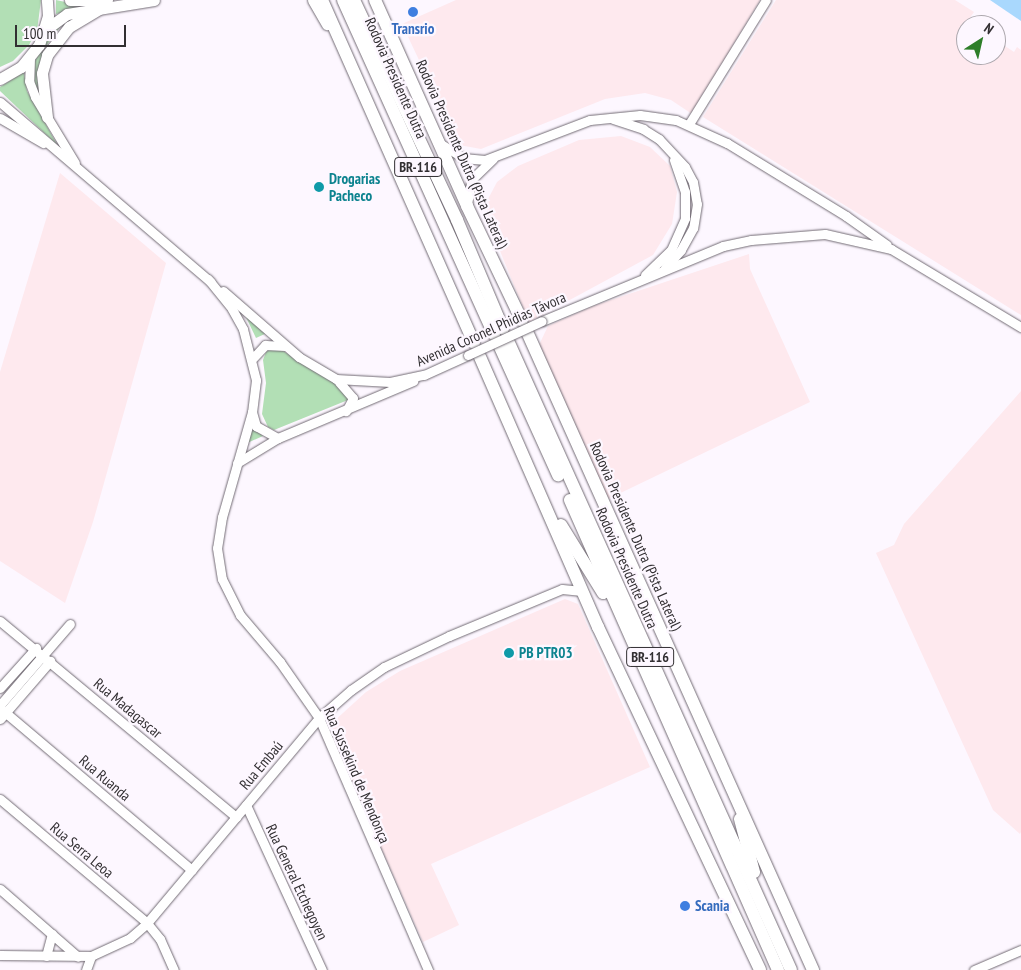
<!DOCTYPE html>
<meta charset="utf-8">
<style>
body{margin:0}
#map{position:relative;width:1021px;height:970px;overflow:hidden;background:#fdf7ff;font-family:"PT Sans Narrow",sans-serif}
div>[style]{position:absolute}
.industrial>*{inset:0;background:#fee9ee}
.green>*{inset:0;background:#b2dfb5}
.water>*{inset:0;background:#a9d8fd}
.roads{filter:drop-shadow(0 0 1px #726b74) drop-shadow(0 0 1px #726b74)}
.minor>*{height:9px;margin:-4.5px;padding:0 4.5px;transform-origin:4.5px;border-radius:4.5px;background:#fff}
.major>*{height:11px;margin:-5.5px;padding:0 5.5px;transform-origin:5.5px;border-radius:5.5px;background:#fff}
.highway>*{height:12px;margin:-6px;padding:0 6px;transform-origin:6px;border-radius:6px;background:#fff}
.bridges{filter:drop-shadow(0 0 1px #726b74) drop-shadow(0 0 1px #726b74)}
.minor-bridge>*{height:9px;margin:-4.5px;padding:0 4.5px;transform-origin:4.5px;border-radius:4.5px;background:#fff}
.dots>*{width:14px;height:14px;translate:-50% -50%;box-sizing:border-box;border:2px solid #fdf7ff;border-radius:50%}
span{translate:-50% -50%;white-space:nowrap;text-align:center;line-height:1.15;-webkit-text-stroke:4.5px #fdf7ff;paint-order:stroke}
.shield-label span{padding:1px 4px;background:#fdf7ff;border:1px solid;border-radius:4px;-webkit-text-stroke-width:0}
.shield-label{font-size:14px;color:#322f32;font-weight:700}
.shop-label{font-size:15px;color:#366cbe;font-weight:700}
.left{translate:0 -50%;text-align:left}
.street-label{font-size:15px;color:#322f32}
.culture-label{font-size:15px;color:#0d838f;font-weight:700}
.north{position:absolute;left:956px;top:15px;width:50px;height:50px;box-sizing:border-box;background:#fdf7ff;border:1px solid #aca7ad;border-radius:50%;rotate:35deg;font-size:14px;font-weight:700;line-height:20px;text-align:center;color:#322f32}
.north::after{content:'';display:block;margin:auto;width:18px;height:22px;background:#2e7e29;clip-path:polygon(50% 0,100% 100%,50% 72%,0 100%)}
.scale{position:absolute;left:15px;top:25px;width:111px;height:22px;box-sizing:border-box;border:2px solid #322f32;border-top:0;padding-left:6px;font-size:15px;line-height:18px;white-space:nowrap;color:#322f32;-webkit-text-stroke:4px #fdf7ff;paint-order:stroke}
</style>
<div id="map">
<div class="industrial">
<div style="clip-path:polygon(456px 0,760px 0,692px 114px,671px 100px,645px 93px,605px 99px,481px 149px,459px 145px,402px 24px)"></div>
<div style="clip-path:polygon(776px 0,955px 0,974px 12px,967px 22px,971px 25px,966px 25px,966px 55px,996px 55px,996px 40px,1014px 52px,1017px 47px,1021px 50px,1021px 315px,703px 117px)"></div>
<div style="clip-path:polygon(621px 136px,650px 147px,670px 166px,677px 192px,672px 224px,653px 255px,529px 322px,487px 219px,487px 201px,497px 182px,518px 166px,579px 140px)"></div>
<div style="clip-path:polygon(60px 173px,166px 263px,93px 522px,65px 603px,0 561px,0 372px)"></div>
<div style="clip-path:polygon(749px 254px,750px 269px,810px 402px,608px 499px,539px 345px,548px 326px,593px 306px)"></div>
<div style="clip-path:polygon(1021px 391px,1021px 832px,1020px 834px,993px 810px,876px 553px,894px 545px,904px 524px)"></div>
<div style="clip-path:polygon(565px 599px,578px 604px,650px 767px,431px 864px,459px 925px,423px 942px,333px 740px,332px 723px,366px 692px,400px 671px)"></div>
</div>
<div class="green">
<div style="clip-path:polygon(0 0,41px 0,37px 31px,29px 45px,13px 61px,0 67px)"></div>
<div style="clip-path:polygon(56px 0,70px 3px,94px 6px,56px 14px)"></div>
<div style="clip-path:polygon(85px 13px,60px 27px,44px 49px,37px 77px,40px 95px,34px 86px,35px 61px,54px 25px,66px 17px)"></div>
<div style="clip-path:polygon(24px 72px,27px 91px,58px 146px,0 91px,0 87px)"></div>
<div style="clip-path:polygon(244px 313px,267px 333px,256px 338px)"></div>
<div style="clip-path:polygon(275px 346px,347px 390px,348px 400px,274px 430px,268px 427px,262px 414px,266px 383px,263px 360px,266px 352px)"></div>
<div style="clip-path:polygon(250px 424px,263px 436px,245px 444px)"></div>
</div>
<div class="water">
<div style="clip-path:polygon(990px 0,1021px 0,1021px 21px)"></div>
</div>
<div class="roads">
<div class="minor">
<div style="left:30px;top:58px;width:23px;rotate:92deg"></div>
<div style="left:29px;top:81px;width:17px;rotate:69deg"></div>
<div style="left:35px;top:97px;width:77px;rotate:58.8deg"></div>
<div style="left:0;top:102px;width:277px;rotate:40.5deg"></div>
<div style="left:0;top:118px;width:50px;rotate:30.2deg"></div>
<div style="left:613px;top:119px;width:32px;rotate:18deg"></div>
<div style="left:643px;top:129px;width:19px;rotate:32deg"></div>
<div style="left:659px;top:139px;width:38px;rotate:47deg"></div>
<div style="left:685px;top:167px;width:17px;rotate:62deg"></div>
<div style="left:693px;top:182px;width:22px;rotate:80deg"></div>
<div style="left:697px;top:204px;width:24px;rotate:99deg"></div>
<div style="left:693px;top:228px;width:25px;rotate:119deg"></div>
<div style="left:681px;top:250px;width:24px;rotate:132deg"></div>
<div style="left:689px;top:124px;width:146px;rotate:-58.2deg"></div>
<div style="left:441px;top:144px;width:26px;rotate:32deg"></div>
<div style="left:463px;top:158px;width:22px;rotate:5deg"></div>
<div style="left:485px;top:160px;width:112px;rotate:-20.9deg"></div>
<div style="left:590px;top:120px;width:50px;rotate:-5.7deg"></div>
<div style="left:640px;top:115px;width:36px;rotate:8deg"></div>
<div style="left:676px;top:120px;width:56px;rotate:24.3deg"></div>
<div style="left:727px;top:143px;width:140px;rotate:31.5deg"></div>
<div style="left:846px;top:216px;width:50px;rotate:35.3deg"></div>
<div style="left:467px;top:204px;width:25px;rotate:-79deg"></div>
<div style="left:472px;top:179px;width:29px;rotate:-44deg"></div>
<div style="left:645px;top:275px;width:36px;rotate:-44deg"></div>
<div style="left:671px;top:250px;width:35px;rotate:-66deg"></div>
<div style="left:685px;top:218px;width:26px;rotate:-90deg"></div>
<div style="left:685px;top:192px;width:34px;rotate:-109deg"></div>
<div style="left:208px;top:279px;width:38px;rotate:51deg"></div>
<div style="left:232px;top:309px;width:23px;rotate:61deg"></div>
<div style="left:243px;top:329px;width:53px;rotate:75.7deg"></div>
<div style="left:256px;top:380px;width:32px;rotate:97deg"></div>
<div style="left:252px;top:412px;width:109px;rotate:105.9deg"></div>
<div style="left:222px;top:517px;width:31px;rotate:99deg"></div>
<div style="left:217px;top:548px;width:31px;rotate:81deg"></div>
<div style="left:222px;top:579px;width:40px;rotate:63.4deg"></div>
<div style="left:240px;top:615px;width:62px;rotate:49.6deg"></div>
<div style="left:280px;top:662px;width:68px;rotate:55.1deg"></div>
<div style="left:319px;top:718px;width:275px;rotate:66.6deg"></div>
<div style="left:223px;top:291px;width:101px;rotate:41deg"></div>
<div style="left:299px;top:357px;width:43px;rotate:30.7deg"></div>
<div style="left:336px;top:379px;width:54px;rotate:3.2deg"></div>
<div style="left:390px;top:382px;width:35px;rotate:-12deg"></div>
<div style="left:424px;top:375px;width:48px;rotate:-24.4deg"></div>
<div style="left:542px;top:321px;width:196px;rotate:-22.5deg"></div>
<div style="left:723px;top:246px;width:29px;rotate:-12deg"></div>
<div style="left:751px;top:240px;width:74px;rotate:-4.6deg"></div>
<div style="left:825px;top:234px;width:68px;rotate:12.8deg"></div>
<div style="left:891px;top:249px;width:152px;rotate:31deg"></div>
<div style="left:253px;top:358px;width:18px;rotate:-47deg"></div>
<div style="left:265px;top:345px;width:20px;rotate:3deg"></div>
<div style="left:339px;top:382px;width:21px;rotate:49deg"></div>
<div style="left:353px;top:398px;width:15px;rotate:118deg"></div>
<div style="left:252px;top:412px;width:15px;rotate:74deg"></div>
<div style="left:256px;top:426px;width:25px;rotate:29deg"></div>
<div style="left:237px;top:463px;width:48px;rotate:-31.4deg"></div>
<div style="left:278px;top:438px;width:147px;rotate:-22.9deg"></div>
<div style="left:0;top:621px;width:307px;rotate:39.7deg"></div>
<div style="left:0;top:688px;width:54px;rotate:-48deg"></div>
<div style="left:0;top:705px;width:107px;rotate:-49.2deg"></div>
<div style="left:0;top:708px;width:251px;rotate:40.2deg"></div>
<div style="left:0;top:719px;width:77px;rotate:-49.2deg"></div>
<div style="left:0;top:799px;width:192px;rotate:40.1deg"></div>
<div style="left:147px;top:923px;width:21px;rotate:51deg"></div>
<div style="left:160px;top:939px;width:34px;rotate:66deg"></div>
<div style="left:246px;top:805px;width:182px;rotate:65.3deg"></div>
<div style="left:0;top:889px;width:103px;rotate:41.1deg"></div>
<div style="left:0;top:955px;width:91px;rotate:0.6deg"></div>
<div style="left:91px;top:956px;width:43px;rotate:-24.8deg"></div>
<div style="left:130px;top:938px;width:23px;rotate:-41deg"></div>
<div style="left:147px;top:923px;width:268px;rotate:-50deg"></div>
<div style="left:319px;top:718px;width:43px;rotate:-41.2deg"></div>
<div style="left:351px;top:690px;width:40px;rotate:-34.9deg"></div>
<div style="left:384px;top:667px;width:72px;rotate:-25.5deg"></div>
<div style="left:449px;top:636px;width:122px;rotate:-22.6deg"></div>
<div style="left:562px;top:589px;width:20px;rotate:6deg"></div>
<div style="left:46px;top:956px;width:23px;rotate:-75deg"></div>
<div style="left:86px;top:970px;width:15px;rotate:-70deg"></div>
<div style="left:974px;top:970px;width:51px;rotate:-23.1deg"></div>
</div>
<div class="major">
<div style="left:70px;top:0;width:37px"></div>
<div style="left:313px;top:0;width:28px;rotate:60deg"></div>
<div style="left:45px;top:30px;width:27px;rotate:-36deg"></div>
<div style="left:67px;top:14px;width:88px;rotate:-9.1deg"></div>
<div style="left:0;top:79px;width:24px;rotate:-30deg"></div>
<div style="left:21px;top:67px;width:28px;rotate:-51deg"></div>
<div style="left:39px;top:45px;width:30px;rotate:-73deg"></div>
<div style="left:48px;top:16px;width:16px;rotate:-94deg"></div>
<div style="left:47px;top:117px;width:44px;rotate:-96.5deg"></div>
<div style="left:42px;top:73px;width:19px;rotate:-74deg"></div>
<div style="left:47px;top:55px;width:36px;rotate:-52deg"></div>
<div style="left:69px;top:27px;width:37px;rotate:-31deg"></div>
</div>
<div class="highway">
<div style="left:322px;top:0;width:375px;rotate:66.1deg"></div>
<div style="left:343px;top:0;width:367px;rotate:65.7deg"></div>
<div style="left:354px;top:0;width:243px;rotate:64.9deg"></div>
<div style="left:457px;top:220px;width:118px;rotate:67.1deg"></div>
<div style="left:375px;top:0;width:226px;rotate:65.9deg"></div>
<div style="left:467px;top:206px;width:127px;rotate:64.4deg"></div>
<div style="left:528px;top:334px;width:697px;rotate:65.86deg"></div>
<div style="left:509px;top:343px;width:687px;rotate:65.78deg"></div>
<div style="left:500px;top:347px;width:141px;rotate:65.6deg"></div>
<div style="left:480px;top:357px;width:295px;rotate:66.4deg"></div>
<div style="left:598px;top:627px;width:379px;rotate:64.7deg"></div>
<div style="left:570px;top:500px;width:514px;rotate:66.13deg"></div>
<div style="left:561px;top:525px;width:80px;rotate:58.3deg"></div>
<div style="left:740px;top:819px;width:55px;rotate:75.2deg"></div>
</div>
</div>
<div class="bridges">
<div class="minor-bridge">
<div style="left:468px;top:355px;width:81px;rotate:-24.7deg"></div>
</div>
</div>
<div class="dots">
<div style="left:413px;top:12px;background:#3f7fe0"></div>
<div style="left:319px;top:187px;background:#0f9aa8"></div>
<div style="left:509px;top:653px;background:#0f9aa8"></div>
<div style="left:685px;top:906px;background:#3f7fe0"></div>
</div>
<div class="shield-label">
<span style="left:418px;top:167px">BR-116</span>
<span style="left:650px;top:657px">BR-116</span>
</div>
<div class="shop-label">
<span style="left:413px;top:29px">Transrio</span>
<span class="left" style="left:695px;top:906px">Scania</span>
</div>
<div class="street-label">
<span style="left:396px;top:78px;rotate:66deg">Rodovia Presidente Dutra</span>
<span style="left:462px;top:154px;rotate:66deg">Rodovia Presidente Dutra (Pista Lateral)</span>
<span style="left:491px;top:329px;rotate:-24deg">Avenida Coronel Phidias Távora</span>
<span style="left:636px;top:536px;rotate:66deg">Rodovia Presidente Dutra (Pista Lateral)</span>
<span style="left:627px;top:568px;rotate:66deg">Rodovia Presidente Dutra</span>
<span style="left:128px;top:708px;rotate:40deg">Rua Madagascar</span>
<span style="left:261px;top:765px;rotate:-50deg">Rua Embaú</span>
<span style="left:357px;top:775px;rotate:67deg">Rua Sussekind de Mendonça</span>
<span style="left:105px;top:778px;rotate:40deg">Rua Ruanda</span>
<span style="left:82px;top:850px;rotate:40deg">Rua Serra Leoa</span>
<span style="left:297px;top:882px;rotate:65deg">Rua General Etchegoyen</span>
</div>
<div class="culture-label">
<span class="left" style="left:329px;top:187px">Drogarias<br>Pacheco</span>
<span class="left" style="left:519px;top:653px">PB PTR03</span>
</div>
<div class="north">N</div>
<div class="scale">100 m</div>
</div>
